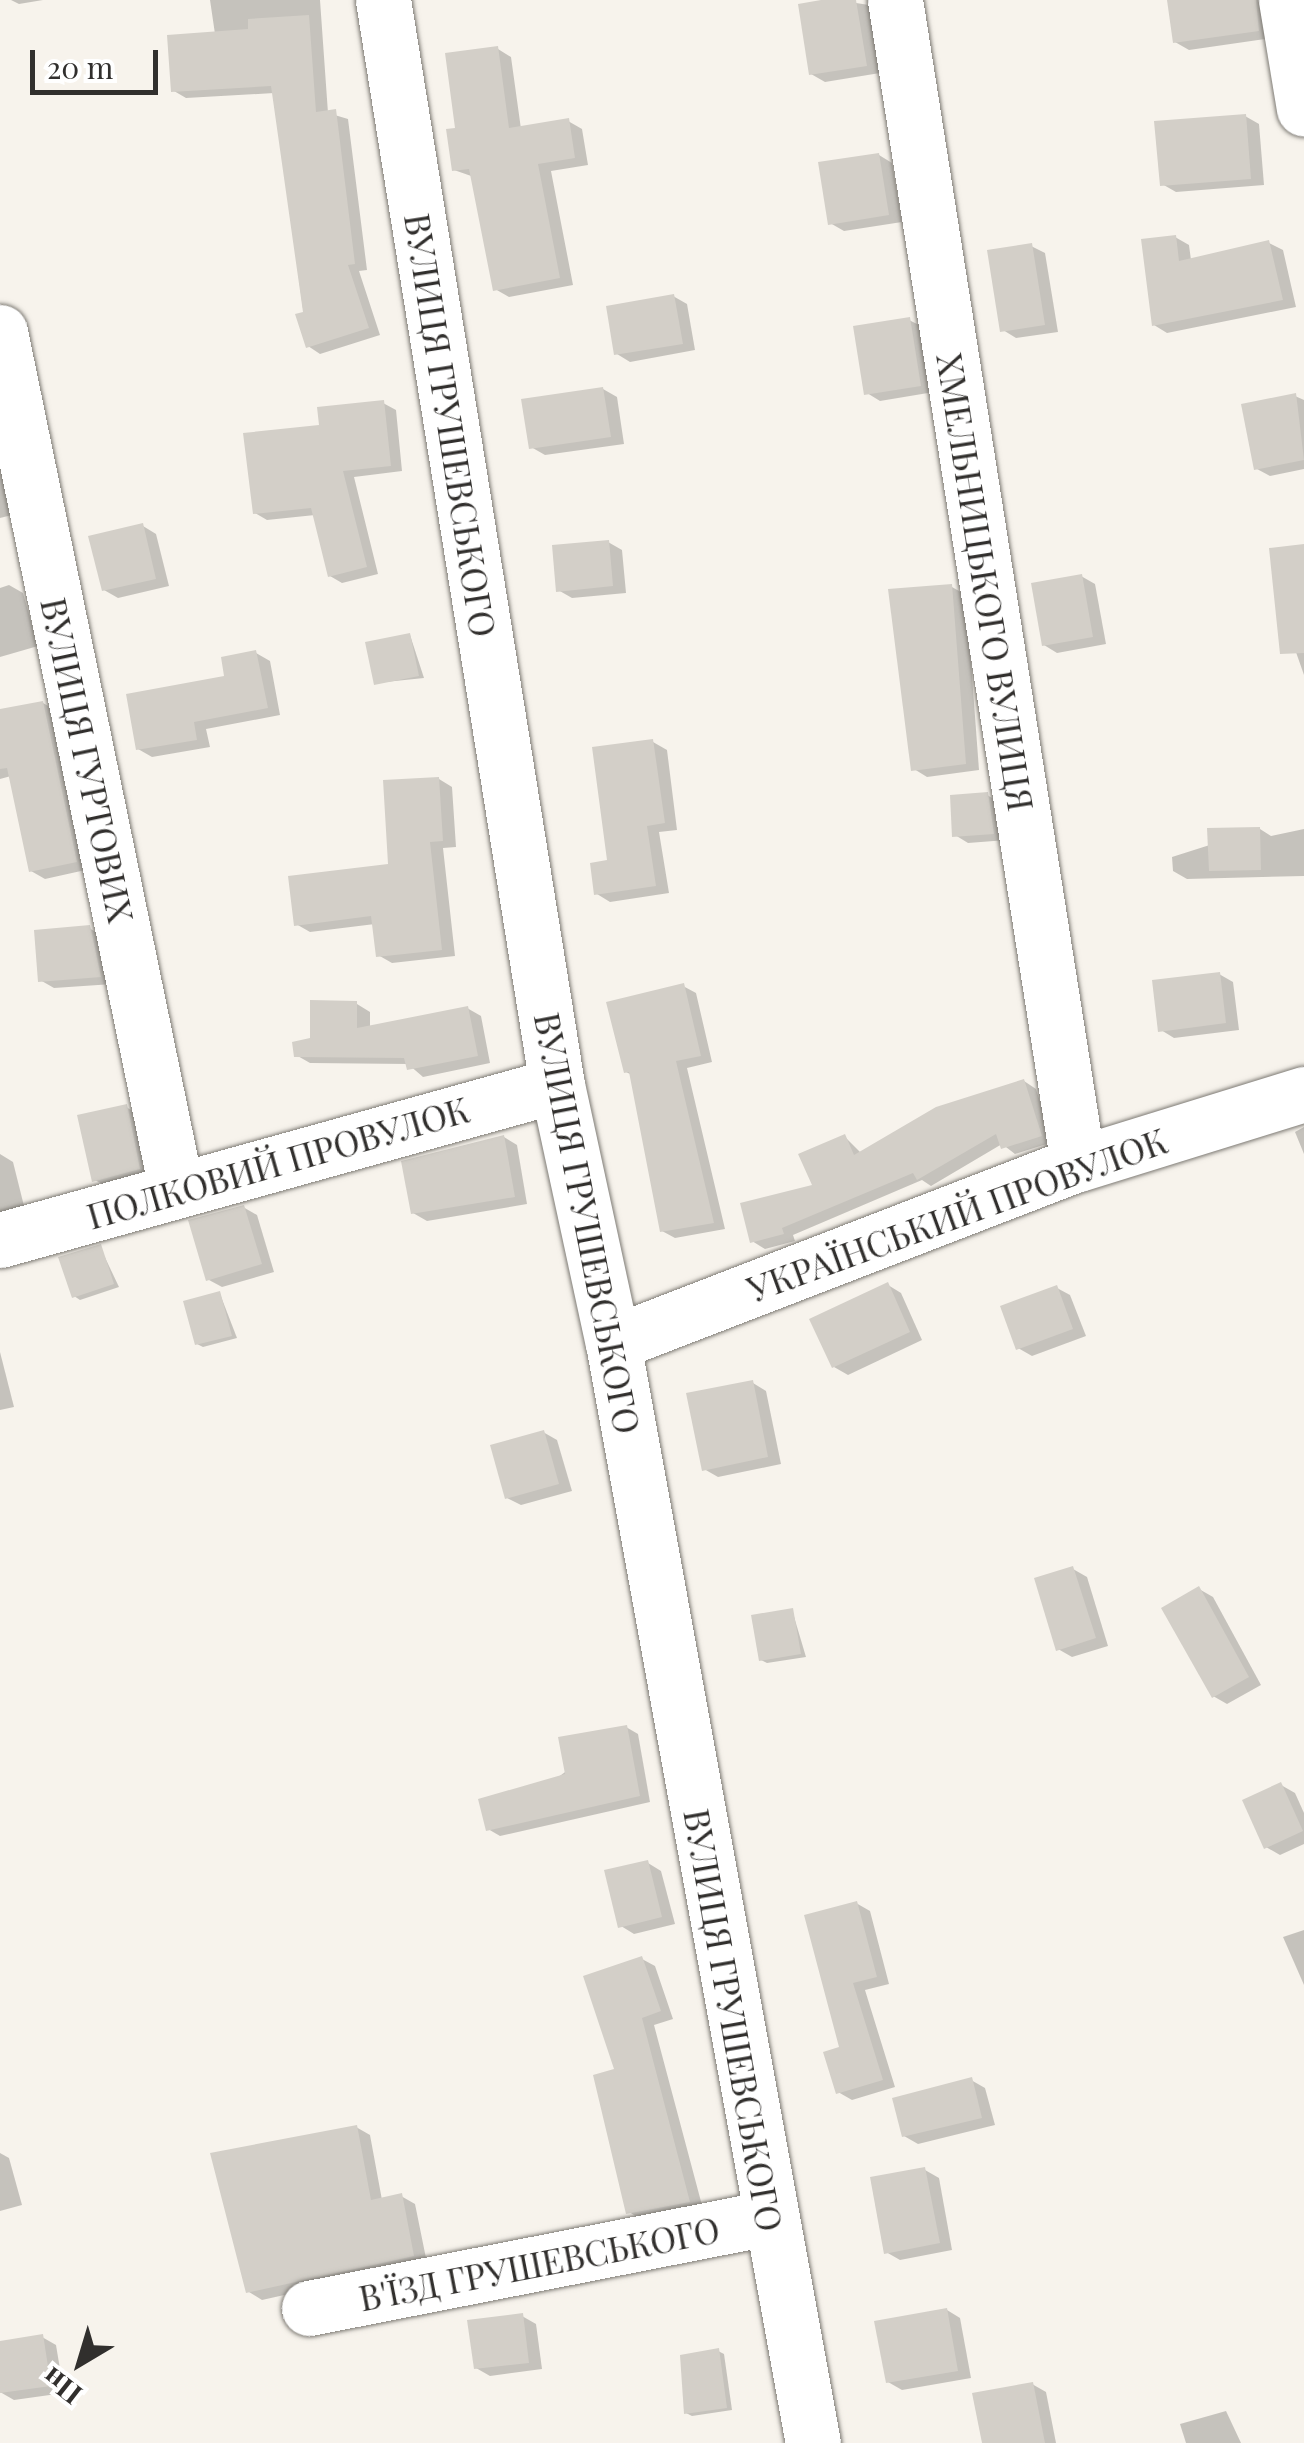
<!DOCTYPE html>
<meta charset="utf-8">
<style>
body{margin:0}
#map{position:relative;width:1304px;height:2443px;overflow:hidden;background:#f7f3ec;font-family:"Playfair Display",serif}
div>[style]{position:absolute}
.shadow>*{inset:0;background:#0003}
.building>*{inset:0;background:#d3cfc8}
.roads{filter:drop-shadow(0 0 2px #7d7a74) drop-shadow(0 0 2px #7d7a74)}
.minor>*{height:55px;margin:-27.5px;padding:0 27.5px;transform-origin:27.5px;border-radius:27.5px;background:#fff}
span{translate:-50% -50%;white-space:nowrap;text-align:center;line-height:1.15;-webkit-text-stroke:8px #fff;paint-order:stroke}
.street-label{font-size:35px;color:#312f2d}
.north{position:absolute;left:30px;top:2313px;width:100px;height:100px;-webkit-text-stroke:8px #fff;paint-order:stroke;rotate:218deg;font-size:28px;font-weight:700;line-height:40px;text-align:center;color:#312f2d}
.north::after{content:'';display:block;margin:auto;width:35px;height:45px;background:#312f2d;clip-path:polygon(50% 0,100% 100%,50% 72%,0 100%)}
.scale{position:absolute;left:30px;top:50px;width:128px;height:45px;box-sizing:border-box;border:5px solid #312f2d;border-top:0;padding-left:12px;font-size:30px;line-height:35px;white-space:nowrap;color:#312f2d;-webkit-text-stroke:8px #fff;paint-order:stroke}
</style>
<div id="map">
<div class="shadow">
<div style="clip-path:polygon(11px 0,43px 0,19px 4px)"></div>
<div style="clip-path:polygon(210px 0,320px 0,328px 113px,348px 119px,367px 270px,359px 271px,380px 335px,320px 354px,308px 346px,274px 93px,186px 98px,174px 91px,215px 34px)"></div>
<div style="clip-path:polygon(837px 0,869px 5px,880px 73px,825px 82px,811px 74px)"></div>
<div style="clip-path:polygon(1170px 0,1268px 0,1272px 38px,1189px 50px,1175px 42px)"></div>
<div style="clip-path:polygon(498px 49px,511px 57px,521px 129px,568px 121px,582px 129px,588px 165px,551px 171px,573px 285px,509px 297px,495px 289px,474px 177px,454px 170px)"></div>
<div style="clip-path:polygon(1245px 116px,1259px 124px,1264px 185px,1176px 192px,1162px 184px)"></div>
<div style="clip-path:polygon(879px 155px,892px 163px,902px 222px,844px 231px,830px 223px)"></div>
<div style="clip-path:polygon(1175px 237px,1189px 245px,1191px 260px,1269px 243px,1283px 250px,1296px 307px,1167px 333px,1154px 325px)"></div>
<div style="clip-path:polygon(1031px 246px,1045px 253px,1058px 332px,1016px 338px,1003px 330px)"></div>
<div style="clip-path:polygon(673px 296px,687px 304px,695px 350px,630px 362px,617px 354px)"></div>
<div style="clip-path:polygon(909px 320px,923px 327px,934px 392px,880px 401px,867px 393px)"></div>
<div style="clip-path:polygon(603px 389px,617px 397px,624px 444px,545px 455px,531px 447px)"></div>
<div style="clip-path:polygon(1295px 396px,1304px 400px,1304px 469px,1270px 476px,1257px 469px)"></div>
<div style="clip-path:polygon(383px 403px,396px 410px,402px 471px,354px 477px,378px 574px,342px 583px,330px 576px,315px 515px,267px 520px,255px 513px,321px 427px)"></div>
<div style="clip-path:polygon(0 448px,16px 514px,0 518px)"></div>
<div style="clip-path:polygon(143px 526px,156px 534px,169px 586px,118px 598px,104px 590px)"></div>
<div style="clip-path:polygon(608px 542px,622px 550px,626px 593px,572px 598px,558px 590px)"></div>
<div style="clip-path:polygon(1304px 547px,1304px 675px,1277px 598px)"></div>
<div style="clip-path:polygon(1081px 576px,1095px 584px,1106px 644px,1057px 653px,1044px 645px)"></div>
<div style="clip-path:polygon(9px 585px,23px 593px,38px 646px,0 657px,0 588px)"></div>
<div style="clip-path:polygon(952px 587px,966px 595px,979px 770px,927px 777px,914px 769px,890px 591px)"></div>
<div style="clip-path:polygon(410px 635px,424px 678px,376px 683px)"></div>
<div style="clip-path:polygon(256px 653px,270px 661px,280px 715px,206px 729px,210px 747px,152px 757px,138px 749px)"></div>
<div style="clip-path:polygon(43px 703px,57px 711px,90px 869px,45px 879px,31px 871px,11px 776px,0 779px,0 712px)"></div>
<div style="clip-path:polygon(653px 742px,667px 750px,677px 830px,659px 832px,669px 893px,610px 902px,597px 894px)"></div>
<div style="clip-path:polygon(439px 779px,452px 787px,456px 847px,443px 848px,455px 956px,392px 963px,378px 955px,375px 924px,310px 932px,296px 924px,391px 866px)"></div>
<div style="clip-path:polygon(987px 795px,1001px 803px,1007px 840px,968px 843px,955px 835px)"></div>
<div style="clip-path:polygon(1260px 829px,1271px 836px,1304px 829px,1304px 876px,1187px 879px,1173px 871px,1172px 857px)"></div>
<div style="clip-path:polygon(89px 928px,103px 936px,113px 984px,54px 988px,40px 980px)"></div>
<div style="clip-path:polygon(1219px 974px,1233px 982px,1239px 1030px,1174px 1038px,1161px 1030px)"></div>
<div style="clip-path:polygon(683px 986px,696px 993px,712px 1062px,687px 1068px,725px 1229px,675px 1238px,662px 1231px,632px 1075px,626px 1072px)"></div>
<div style="clip-path:polygon(357px 1004px,370px 1012px,370px 1028px,467px 1008px,481px 1016px,490px 1063px,423px 1077px,408px 1064px,310px 1063px,296px 1055px)"></div>
<div style="clip-path:polygon(1024px 1081px,1036px 1089px,1053px 1142px,1015px 1154px,1002px 1144px,931px 1186px,922px 1180px,793px 1235px,795px 1241px,765px 1249px,752px 1241px,815px 1186px,845px 1137px,862px 1154px)"></div>
<div style="clip-path:polygon(126px 1107px,140px 1115px,152px 1176px,109px 1188px,95px 1180px)"></div>
<div style="clip-path:polygon(1304px 1127px,1304px 1154px,1295px 1132px)"></div>
<div style="clip-path:polygon(504px 1137px,517px 1145px,527px 1204px,427px 1221px,413px 1213px)"></div>
<div style="clip-path:polygon(0 1154px,13px 1162px,25px 1210px,0 1216px)"></div>
<div style="clip-path:polygon(243px 1207px,257px 1215px,274px 1272px,222px 1287px,209px 1280px)"></div>
<div style="clip-path:polygon(100px 1247px,119px 1287px,80px 1300px,74px 1296px)"></div>
<div style="clip-path:polygon(888px 1285px,901px 1293px,922px 1340px,848px 1375px,834px 1367px)"></div>
<div style="clip-path:polygon(1057px 1288px,1070px 1295px,1086px 1336px,1032px 1356px,1018px 1348px)"></div>
<div style="clip-path:polygon(220px 1294px,237px 1338px,203px 1347px,197px 1344px)"></div>
<div style="clip-path:polygon(0 1352px,14px 1407px,0 1410px)"></div>
<div style="clip-path:polygon(753px 1383px,766px 1391px,781px 1464px,718px 1477px,704px 1469px)"></div>
<div style="clip-path:polygon(543px 1432px,557px 1440px,572px 1491px,521px 1505px,507px 1498px)"></div>
<div style="clip-path:polygon(1073px 1569px,1087px 1577px,1108px 1646px,1072px 1657px,1058px 1649px)"></div>
<div style="clip-path:polygon(1199px 1589px,1213px 1597px,1261px 1685px,1227px 1704px,1213px 1696px)"></div>
<div style="clip-path:polygon(792px 1610px,806px 1657px,767px 1663px,761px 1660px)"></div>
<div style="clip-path:polygon(626px 1727px,638px 1734px,650px 1802px,500px 1836px,488px 1829px)"></div>
<div style="clip-path:polygon(1281px 1785px,1295px 1793px,1304px 1813px,1304px 1844px,1280px 1855px,1266px 1847px)"></div>
<div style="clip-path:polygon(648px 1863px,661px 1871px,675px 1924px,634px 1934px,621px 1926px)"></div>
<div style="clip-path:polygon(856px 1903px,870px 1911px,889px 1984px,865px 1990px,895px 2087px,852px 2100px,838px 2092px)"></div>
<div style="clip-path:polygon(1304px 1930px,1304px 1985px,1283px 1937px)"></div>
<div style="clip-path:polygon(642px 1959px,655px 1966px,673px 2019px,654px 2025px,703px 2209px,642px 2220px,629px 2212px,617px 2071px)"></div>
<div style="clip-path:polygon(971px 2080px,985px 2088px,995px 2125px,918px 2144px,904px 2136px)"></div>
<div style="clip-path:polygon(356px 2127px,370px 2135px,382px 2200px,401px 2196px,415px 2204px,427px 2263px,262px 2300px,249px 2292px)"></div>
<div style="clip-path:polygon(0 2153px,9px 2158px,22px 2205px,0 2211px)"></div>
<div style="clip-path:polygon(925px 2170px,939px 2178px,952px 2250px,900px 2260px,886px 2252px)"></div>
<div style="clip-path:polygon(947px 2310px,960px 2318px,971px 2378px,902px 2390px,888px 2382px)"></div>
<div style="clip-path:polygon(522px 2316px,536px 2324px,542px 2369px,490px 2376px,476px 2368px)"></div>
<div style="clip-path:polygon(42px 2337px,56px 2345px,64px 2393px,14px 2400px,0 2392px,0 2343px)"></div>
<div style="clip-path:polygon(718px 2351px,724px 2354px,732px 2410px,692px 2416px,686px 2413px)"></div>
<div style="clip-path:polygon(1032px 2384px,1046px 2392px,1056px 2443px,984px 2443px)"></div>
<div style="clip-path:polygon(1226px 2411px,1241px 2443px,1186px 2443px,1180px 2424px)"></div>
</div>
<div class="building">
<div style="clip-path:polygon(821px 0,856px 0,867px 66px,809px 75px,798px 4px)"></div>
<div style="clip-path:polygon(1167px 0,1256px 0,1259px 31px,1173px 43px)"></div>
<div style="clip-path:polygon(309px 15px,316px 112px,336px 109px,355px 264px,348px 265px,369px 328px,306px 348px,295px 314px,303px 312px,271px 86px,171px 92px,167px 35px,248px 29px,248px 19px)"></div>
<div style="clip-path:polygon(498px 46px,509px 128px,569px 118px,575px 158px,538px 164px,560px 278px,493px 291px,469px 169px,452px 171px,446px 129px,455px 128px,445px 53px)"></div>
<div style="clip-path:polygon(1246px 114px,1251px 179px,1160px 186px,1154px 121px)"></div>
<div style="clip-path:polygon(879px 153px,889px 215px,828px 225px,818px 162px)"></div>
<div style="clip-path:polygon(1176px 235px,1179px 261px,1269px 240px,1283px 300px,1152px 326px,1141px 239px)"></div>
<div style="clip-path:polygon(1032px 243px,1045px 325px,1000px 332px,987px 250px)"></div>
<div style="clip-path:polygon(674px 294px,683px 344px,614px 355px,606px 306px)"></div>
<div style="clip-path:polygon(910px 317px,921px 386px,864px 395px,853px 326px)"></div>
<div style="clip-path:polygon(603px 387px,611px 437px,529px 449px,521px 399px)"></div>
<div style="clip-path:polygon(1296px 393px,1304px 460px,1254px 470px,1241px 404px)"></div>
<div style="clip-path:polygon(384px 400px,391px 466px,343px 471px,367px 567px,328px 577px,311px 508px,253px 514px,243px 433px,319px 425px,317px 407px)"></div>
<div style="clip-path:polygon(143px 523px,156px 579px,102px 591px,88px 536px)"></div>
<div style="clip-path:polygon(609px 540px,613px 586px,556px 592px,552px 545px)"></div>
<div style="clip-path:polygon(1304px 544px,1304px 653px,1280px 654px,1269px 548px)"></div>
<div style="clip-path:polygon(1082px 574px,1093px 637px,1042px 646px,1031px 583px)"></div>
<div style="clip-path:polygon(952px 584px,966px 764px,911px 771px,888px 589px)"></div>
<div style="clip-path:polygon(410px 633px,419px 676px,374px 685px,365px 642px)"></div>
<div style="clip-path:polygon(256px 650px,268px 708px,194px 722px,197px 740px,136px 750px,126px 694px,224px 676px,221px 657px)"></div>
<div style="clip-path:polygon(43px 701px,77px 862px,29px 872px,7px 768px,0 769px,0 709px)"></div>
<div style="clip-path:polygon(653px 739px,665px 823px,647px 826px,656px 886px,594px 895px,590px 863px,607px 860px,592px 747px)"></div>
<div style="clip-path:polygon(439px 777px,443px 841px,430px 842px,442px 950px,376px 957px,371px 916px,294px 926px,288px 876px,388px 864px,383px 780px)"></div>
<div style="clip-path:polygon(988px 792px,994px 834px,952px 837px,950px 795px)"></div>
<div style="clip-path:polygon(1260px 827px,1261px 870px,1209px 871px,1207px 828px)"></div>
<div style="clip-path:polygon(90px 925px,101px 977px,38px 982px,34px 930px)"></div>
<div style="clip-path:polygon(1220px 972px,1226px 1023px,1158px 1032px,1152px 980px)"></div>
<div style="clip-path:polygon(684px 983px,701px 1056px,676px 1061px,714px 1223px,660px 1232px,629px 1072px,624px 1073px,606px 1002px)"></div>
<div style="clip-path:polygon(310px 1000px,357px 1001px,357px 1028px,468px 1006px,478px 1056px,407px 1070px,404px 1058px,294px 1057px,292px 1042px,310px 1038px)"></div>
<div style="clip-path:polygon(1024px 1079px,1042px 1136px,1001px 1149px,996px 1134px,917px 1180px,913px 1173px,782px 1228px,784px 1234px,750px 1243px,740px 1203px,812px 1185px,798px 1154px,845px 1134px,854px 1155px,936px 1107px)"></div>
<div style="clip-path:polygon(127px 1104px,140px 1169px,92px 1182px,77px 1115px)"></div>
<div style="clip-path:polygon(504px 1135px,515px 1197px,411px 1214px,401px 1161px)"></div>
<div style="clip-path:polygon(244px 1205px,262px 1264px,206px 1281px,188px 1220px)"></div>
<div style="clip-path:polygon(101px 1244px,114px 1284px,72px 1298px,58px 1257px)"></div>
<div style="clip-path:polygon(888px 1282px,910px 1332px,832px 1368px,809px 1319px)"></div>
<div style="clip-path:polygon(1057px 1285px,1073px 1329px,1016px 1350px,1000px 1306px)"></div>
<div style="clip-path:polygon(220px 1291px,232px 1336px,195px 1345px,183px 1301px)"></div>
<div style="clip-path:polygon(753px 1380px,768px 1457px,702px 1471px,686px 1393px)"></div>
<div style="clip-path:polygon(544px 1430px,559px 1484px,505px 1499px,490px 1445px)"></div>
<div style="clip-path:polygon(1073px 1566px,1096px 1638px,1056px 1651px,1034px 1578px)"></div>
<div style="clip-path:polygon(1199px 1586px,1249px 1677px,1212px 1698px,1161px 1608px)"></div>
<div style="clip-path:polygon(793px 1608px,801px 1654px,759px 1661px,751px 1615px)"></div>
<div style="clip-path:polygon(627px 1725px,640px 1796px,486px 1831px,478px 1799px,565px 1774px,558px 1737px)"></div>
<div style="clip-path:polygon(1281px 1782px,1303px 1831px,1264px 1849px,1242px 1800px)"></div>
<div style="clip-path:polygon(648px 1860px,662px 1917px,618px 1928px,604px 1870px)"></div>
<div style="clip-path:polygon(857px 1901px,877px 1977px,853px 1983px,883px 2080px,836px 2094px,823px 2052px,839px 2047px,804px 1915px)"></div>
<div style="clip-path:polygon(642px 1956px,661px 2011px,642px 2018px,690px 2202px,626px 2214px,593px 2075px,614px 2069px,583px 1976px)"></div>
<div style="clip-path:polygon(972px 2077px,982px 2118px,902px 2137px,892px 2098px)"></div>
<div style="clip-path:polygon(357px 2125px,371px 2200px,402px 2193px,414px 2256px,246px 2293px,210px 2153px)"></div>
<div style="clip-path:polygon(925px 2167px,940px 2243px,884px 2254px,870px 2177px)"></div>
<div style="clip-path:polygon(947px 2308px,958px 2371px,886px 2383px,874px 2321px)"></div>
<div style="clip-path:polygon(523px 2313px,529px 2363px,474px 2369px,467px 2320px)"></div>
<div style="clip-path:polygon(43px 2334px,51px 2386px,0 2393px,0 2341px)"></div>
<div style="clip-path:polygon(719px 2348px,727px 2408px,684px 2414px,680px 2355px)"></div>
<div style="clip-path:polygon(1033px 2382px,1045px 2443px,982px 2443px,972px 2393px)"></div>
</div>
<div class="roads">
<div class="minor">
<div style="left:383px;top:0;width:1099px;rotate:80.89deg"></div>
<div style="left:557px;top:1085px;width:264px;rotate:77.8deg"></div>
<div style="left:613px;top:1343px;width:1118px;rotate:79.7deg"></div>
<div style="left:895px;top:0;width:1178px;rotate:81.07deg"></div>
<div style="left:1286px;top:0;width:110px;rotate:80.6deg"></div>
<div style="left:0;top:332px;width:875px;rotate:78.39deg"></div>
<div style="left:0;top:1240px;width:578px;rotate:-15.55deg"></div>
<div style="left:613px;top:1343px;width:498px;rotate:-21.1deg"></div>
<div style="left:1078px;top:1164px;width:237px;rotate:-17.2deg"></div>
<div style="left:309px;top:2308px;width:469px;rotate:-11.1deg"></div>
</div>
</div>
<div class="street-label">
<span style="left:451px;top:425px;rotate:81deg">ВУЛИЦЯ ГРУШЕВСЬКОГО</span>
<span style="left:986px;top:582px;rotate:81deg">ХМЕЛЬНИЦЬКОГО ВУЛИЦЯ</span>
<span style="left:88px;top:760px;rotate:78deg">ВУЛИЦЯ ГУРТОВИХ</span>
<span style="left:278px;top:1162px;rotate:-16deg">ПОЛКОВИЙ ПРОВУЛОК</span>
<span style="left:957px;top:1214px;rotate:-20deg">УКРАЇНСЬКИЙ ПРОВУЛОК</span>
<span style="left:588px;top:1223px;rotate:79deg">ВУЛИЦЯ ГРУШЕВСЬКОГО</span>
<span style="left:734px;top:2020px;rotate:80deg">ВУЛИЦЯ ГРУШЕВСЬКОГО</span>
<span style="left:539px;top:2263px;rotate:-11deg">В'ЇЗД ГРУШЕВСЬКОГО</span>
</div>
<div class="north">Пн</div>
<div class="scale">20 m</div>
</div>
